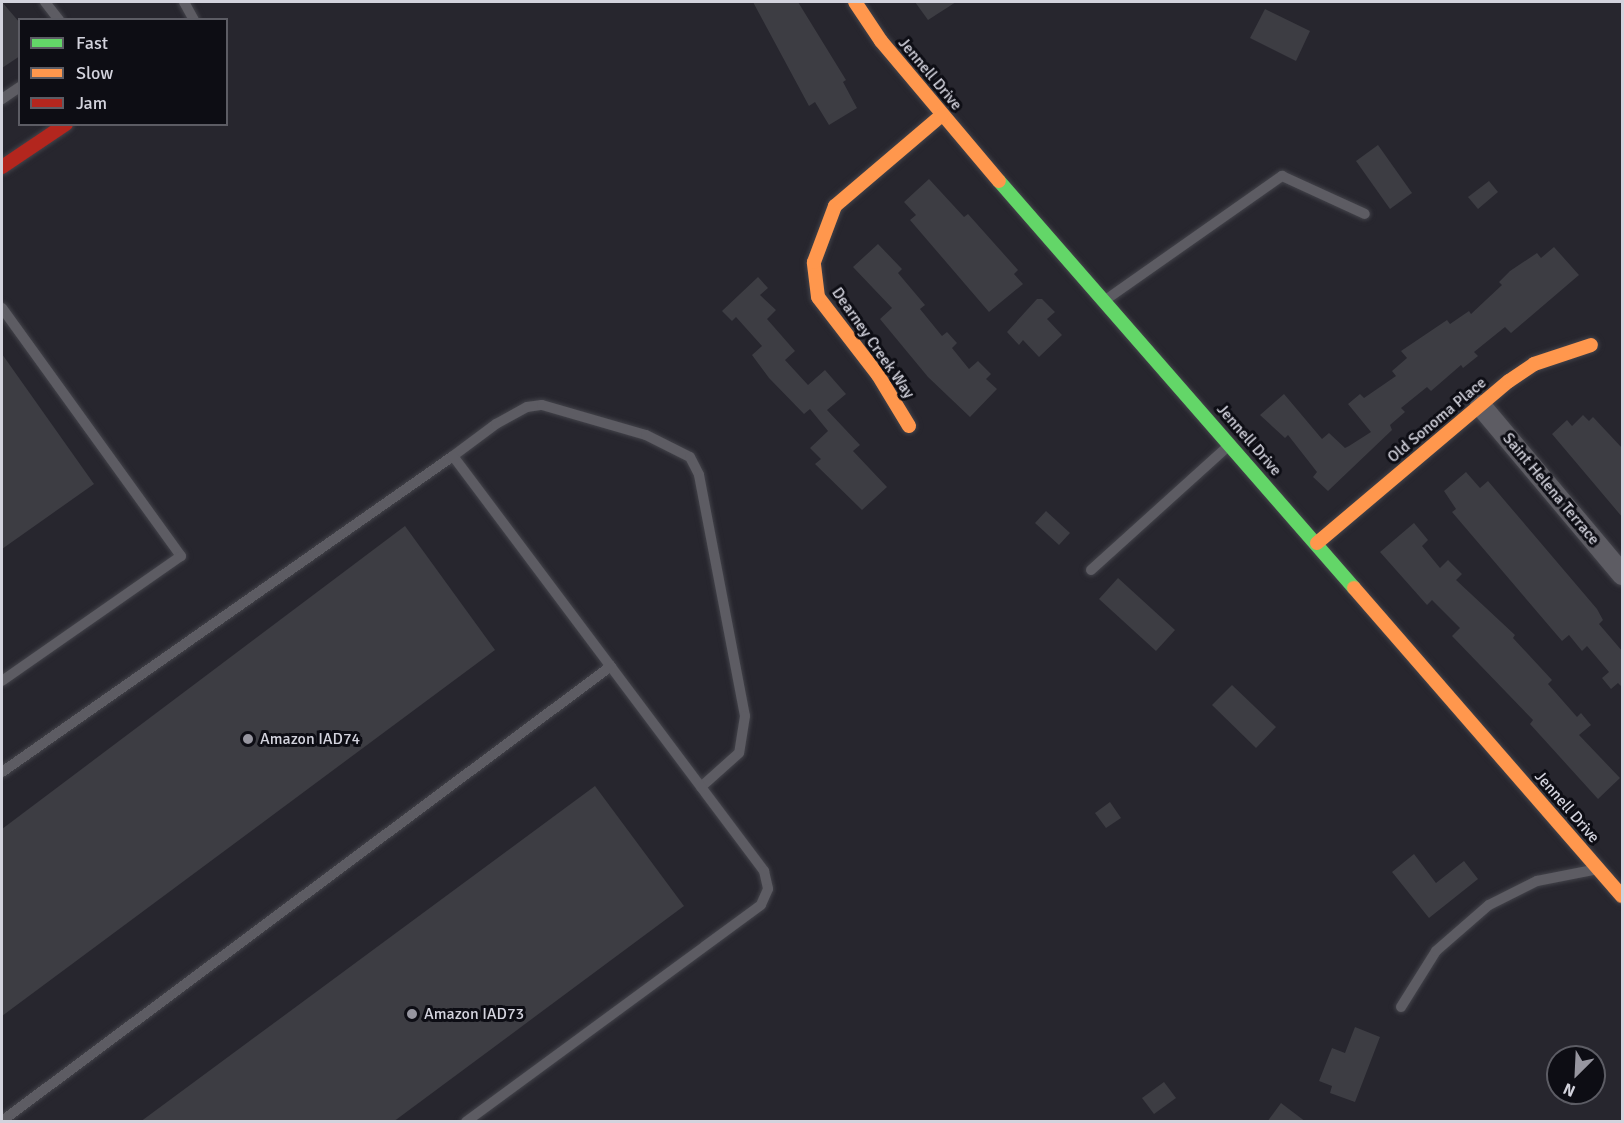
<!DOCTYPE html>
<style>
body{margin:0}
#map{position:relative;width:1624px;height:1123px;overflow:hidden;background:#27262e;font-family:Signika,sans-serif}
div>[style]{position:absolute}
.building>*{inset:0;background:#3d3d43}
.roads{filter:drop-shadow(0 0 2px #43434a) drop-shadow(0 0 2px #43434a)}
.lane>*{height:10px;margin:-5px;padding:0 5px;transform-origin:5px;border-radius:5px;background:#5d5c63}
.street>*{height:21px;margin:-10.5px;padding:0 10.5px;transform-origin:10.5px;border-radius:10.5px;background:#5d5c63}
.fast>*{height:14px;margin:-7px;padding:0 7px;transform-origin:7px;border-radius:7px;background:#63d668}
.slow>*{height:14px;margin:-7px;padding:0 7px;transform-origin:7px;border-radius:7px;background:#ff974d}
.jam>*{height:14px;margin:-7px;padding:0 7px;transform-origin:7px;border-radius:7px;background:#b3261e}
.dots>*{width:16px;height:16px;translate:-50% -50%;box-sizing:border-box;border:3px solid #0d0d14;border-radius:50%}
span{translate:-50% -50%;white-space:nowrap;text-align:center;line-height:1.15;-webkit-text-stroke:6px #0d0d14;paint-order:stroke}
.street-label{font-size:16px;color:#d3d3dd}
.poi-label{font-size:16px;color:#d3d3dd}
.left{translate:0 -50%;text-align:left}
.frame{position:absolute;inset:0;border:3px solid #d3d3dd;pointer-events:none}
.legend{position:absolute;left:18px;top:18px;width:210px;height:108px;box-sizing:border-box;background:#0d0d14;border:2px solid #5c5c64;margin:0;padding:8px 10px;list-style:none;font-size:18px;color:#d3d3dd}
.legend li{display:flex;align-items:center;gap:12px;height:30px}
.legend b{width:30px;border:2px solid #5c5c64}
.north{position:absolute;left:1546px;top:1045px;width:60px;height:60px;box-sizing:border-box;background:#0d0d14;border:2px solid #5c5c64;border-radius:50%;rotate:204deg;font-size:16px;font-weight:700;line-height:24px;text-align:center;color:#d3d3dd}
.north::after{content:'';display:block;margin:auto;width:21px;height:27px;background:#9796a0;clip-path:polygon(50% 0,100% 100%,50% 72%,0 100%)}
</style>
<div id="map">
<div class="building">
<div style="clip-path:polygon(2px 2px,20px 23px,20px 56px,2px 68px)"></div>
<div style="clip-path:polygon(753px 2px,798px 2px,846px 80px,843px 82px,857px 108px,829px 125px,815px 102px,809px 106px)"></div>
<div style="clip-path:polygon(915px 2px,956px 2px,928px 20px)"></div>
<div style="clip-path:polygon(1265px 9px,1310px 31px,1296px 61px,1250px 38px)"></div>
<div style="clip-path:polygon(1378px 145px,1412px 193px,1390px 209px,1356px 161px)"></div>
<div style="clip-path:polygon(929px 179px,964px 217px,968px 214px,1018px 270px,1014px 274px,1023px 284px,989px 312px,910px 220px,916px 215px,904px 202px)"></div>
<div style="clip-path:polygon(1489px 181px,1498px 192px,1478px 209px,1468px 197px)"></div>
<div style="clip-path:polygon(878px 244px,902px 269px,898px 273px,925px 305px,920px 309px,942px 336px,947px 332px,957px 343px,952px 348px,969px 369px,978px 361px,991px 374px,986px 379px,997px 389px,970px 417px,928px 377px,880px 319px,892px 308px,853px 267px)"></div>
<div style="clip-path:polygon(1554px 247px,1579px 275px,1511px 333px,1505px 327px,1474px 352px,1478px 356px,1463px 368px,1461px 365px,1431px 391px,1427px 387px,1401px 408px,1405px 412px,1390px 425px,1392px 430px,1328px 491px,1313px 477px,1317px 472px,1288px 435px,1285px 438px,1260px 415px,1284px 394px,1322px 439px,1329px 433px,1345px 448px,1349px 446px,1371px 432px,1348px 404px,1360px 394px,1364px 398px,1396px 376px,1392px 371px,1407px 358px,1401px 351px,1447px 320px,1450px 324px,1469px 311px,1471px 314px,1502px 285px,1499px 282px,1510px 271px,1537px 253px,1541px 258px)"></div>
<div style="clip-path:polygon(758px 277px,768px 288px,760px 295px,776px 310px,767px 319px,795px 351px,785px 360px,808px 385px,825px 370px,846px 394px,827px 410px,860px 445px,853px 451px,887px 487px,862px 510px,815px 464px,821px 459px,810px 448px,828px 431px,810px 409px,804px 414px,769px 378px,752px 355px,762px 346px,736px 317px,732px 321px,722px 311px)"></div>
<div style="clip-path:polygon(1037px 299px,1042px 299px,1055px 312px,1047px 319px,1062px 335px,1039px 357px,1023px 340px,1019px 345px,1007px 332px)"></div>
<div style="clip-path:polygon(2px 354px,94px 484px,2px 549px)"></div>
<div style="clip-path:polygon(1583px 415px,1589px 421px,1593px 417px,1623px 449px,1623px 518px,1552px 434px,1567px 420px,1572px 426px)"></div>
<div style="clip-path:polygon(1466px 472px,1480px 488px,1488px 481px,1597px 609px,1603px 620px,1599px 624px,1623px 652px,1623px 688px,1618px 683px,1611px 689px,1602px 678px,1609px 672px,1587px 646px,1582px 651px,1569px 635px,1562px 641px,1452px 512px,1456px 509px,1444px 491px)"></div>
<div style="clip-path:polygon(1046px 511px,1070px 533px,1059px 545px,1035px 523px)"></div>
<div style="clip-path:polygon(1414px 523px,1428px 540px,1422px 546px,1440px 568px,1448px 560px,1462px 574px,1456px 580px,1515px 635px,1513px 638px,1552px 680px,1548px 684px,1577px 717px,1581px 713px,1591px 725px,1579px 735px,1620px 778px,1598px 799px,1530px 724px,1533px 720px,1452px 636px,1460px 628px,1432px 600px,1427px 605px,1380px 552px)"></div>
<div style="clip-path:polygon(405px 526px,495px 650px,2px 1016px,2px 829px)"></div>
<div style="clip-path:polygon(1118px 578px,1175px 630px,1156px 651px,1099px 599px)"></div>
<div style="clip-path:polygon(1232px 685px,1276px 727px,1256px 748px,1212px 705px)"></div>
<div style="clip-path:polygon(595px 786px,684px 906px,393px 1122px,140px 1122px)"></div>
<div style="clip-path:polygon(1110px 802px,1121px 818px,1106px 828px,1095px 813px)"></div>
<div style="clip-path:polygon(1414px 854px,1436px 883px,1464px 861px,1478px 879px,1429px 918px,1392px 872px)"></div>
<div style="clip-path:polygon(1355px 1027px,1380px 1037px,1355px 1102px,1330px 1093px,1332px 1086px,1319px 1081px,1332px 1048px,1345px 1053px)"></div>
<div style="clip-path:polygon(1164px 1082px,1176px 1098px,1154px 1114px,1142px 1098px)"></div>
<div style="clip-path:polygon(1281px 1103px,1306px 1122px,1267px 1122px)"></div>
</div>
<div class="roads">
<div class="lane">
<div style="left:45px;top:2px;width:23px;rotate:52deg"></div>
<div style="left:184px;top:2px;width:21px;rotate:61deg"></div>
<div style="left:2px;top:99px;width:22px;rotate:-34deg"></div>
<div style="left:1104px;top:301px;width:218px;rotate:-35.1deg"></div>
<div style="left:1282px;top:176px;width:91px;rotate:24.6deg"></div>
<div style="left:2px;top:308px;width:306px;rotate:54.2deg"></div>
<div style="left:181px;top:556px;width:218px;rotate:145.1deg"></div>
<div style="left:453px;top:456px;width:54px;rotate:-36.7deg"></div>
<div style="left:496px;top:424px;width:35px;rotate:-29deg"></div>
<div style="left:527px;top:407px;width:15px;rotate:-8deg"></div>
<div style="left:542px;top:405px;width:108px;rotate:16.1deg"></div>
<div style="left:646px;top:435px;width:49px;rotate:26.6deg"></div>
<div style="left:690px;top:457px;width:20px;rotate:63deg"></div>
<div style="left:699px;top:475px;width:245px;rotate:79.2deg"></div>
<div style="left:745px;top:716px;width:37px;rotate:99deg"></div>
<div style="left:739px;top:753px;width:51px;rotate:138.2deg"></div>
<div style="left:1091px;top:570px;width:185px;rotate:-42.1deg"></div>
<div style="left:2px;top:772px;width:551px;rotate:-35.02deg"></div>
<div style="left:453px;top:456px;width:519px;rotate:53.15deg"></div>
<div style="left:764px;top:871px;width:18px;rotate:77deg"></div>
<div style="left:768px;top:889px;width:17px;rotate:114deg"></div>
<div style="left:761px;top:905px;width:366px;rotate:143.7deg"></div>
<div style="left:1401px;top:1007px;width:66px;rotate:-58deg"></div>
<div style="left:1436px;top:951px;width:70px;rotate:-41deg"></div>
<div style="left:1489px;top:905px;width:54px;rotate:-26.6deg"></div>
<div style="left:1537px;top:881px;width:57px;rotate:-11.1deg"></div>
<div style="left:2px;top:1121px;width:760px;rotate:-36.76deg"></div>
</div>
<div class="street">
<div style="left:1480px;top:405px;width:221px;rotate:50deg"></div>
</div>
<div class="fast">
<div style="left:999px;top:181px;width:540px;rotate:48.9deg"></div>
</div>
<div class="slow">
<div style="left:855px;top:2px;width:47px;rotate:56.3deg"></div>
<div style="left:881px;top:41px;width:183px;rotate:49.9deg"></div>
<div style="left:909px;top:426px;width:60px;rotate:-121.3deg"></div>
<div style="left:878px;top:375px;width:98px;rotate:-127.6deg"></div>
<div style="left:818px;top:297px;width:35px;rotate:-97deg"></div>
<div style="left:814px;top:262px;width:60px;rotate:-69.4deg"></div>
<div style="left:835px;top:206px;width:140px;rotate:-40.4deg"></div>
<div style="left:1317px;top:543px;width:251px;rotate:-40.2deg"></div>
<div style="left:1509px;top:381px;width:30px;rotate:-34deg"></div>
<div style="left:1534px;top:364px;width:60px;rotate:-18.4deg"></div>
<div style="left:1354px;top:588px;width:408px;rotate:49deg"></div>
</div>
<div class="jam">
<div style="left:2px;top:167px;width:77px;rotate:-33.9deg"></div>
</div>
</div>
<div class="dots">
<div style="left:248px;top:739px;background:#9796a0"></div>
<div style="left:412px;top:1014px;background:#9796a0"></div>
</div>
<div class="street-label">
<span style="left:930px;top:74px;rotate:50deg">Jennell Drive</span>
<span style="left:873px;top:343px;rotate:55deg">Dearney Creek Way</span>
<span style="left:1437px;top:420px;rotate:-40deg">Old Sonoma Place</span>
<span style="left:1249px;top:440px;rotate:49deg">Jennell Drive</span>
<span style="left:1551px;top:489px;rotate:50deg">Saint Helena Terrace</span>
<span style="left:1567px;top:807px;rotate:49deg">Jennell Drive</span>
</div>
<div class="poi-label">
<span class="left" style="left:260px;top:739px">Amazon IAD74</span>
<span class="left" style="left:424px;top:1014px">Amazon IAD73</span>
</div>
<div class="frame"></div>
<ul class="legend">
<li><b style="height:8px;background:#63d668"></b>Fast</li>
<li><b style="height:8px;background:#ff974d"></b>Slow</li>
<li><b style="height:8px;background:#b3261e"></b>Jam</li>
</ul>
<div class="north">N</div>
</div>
